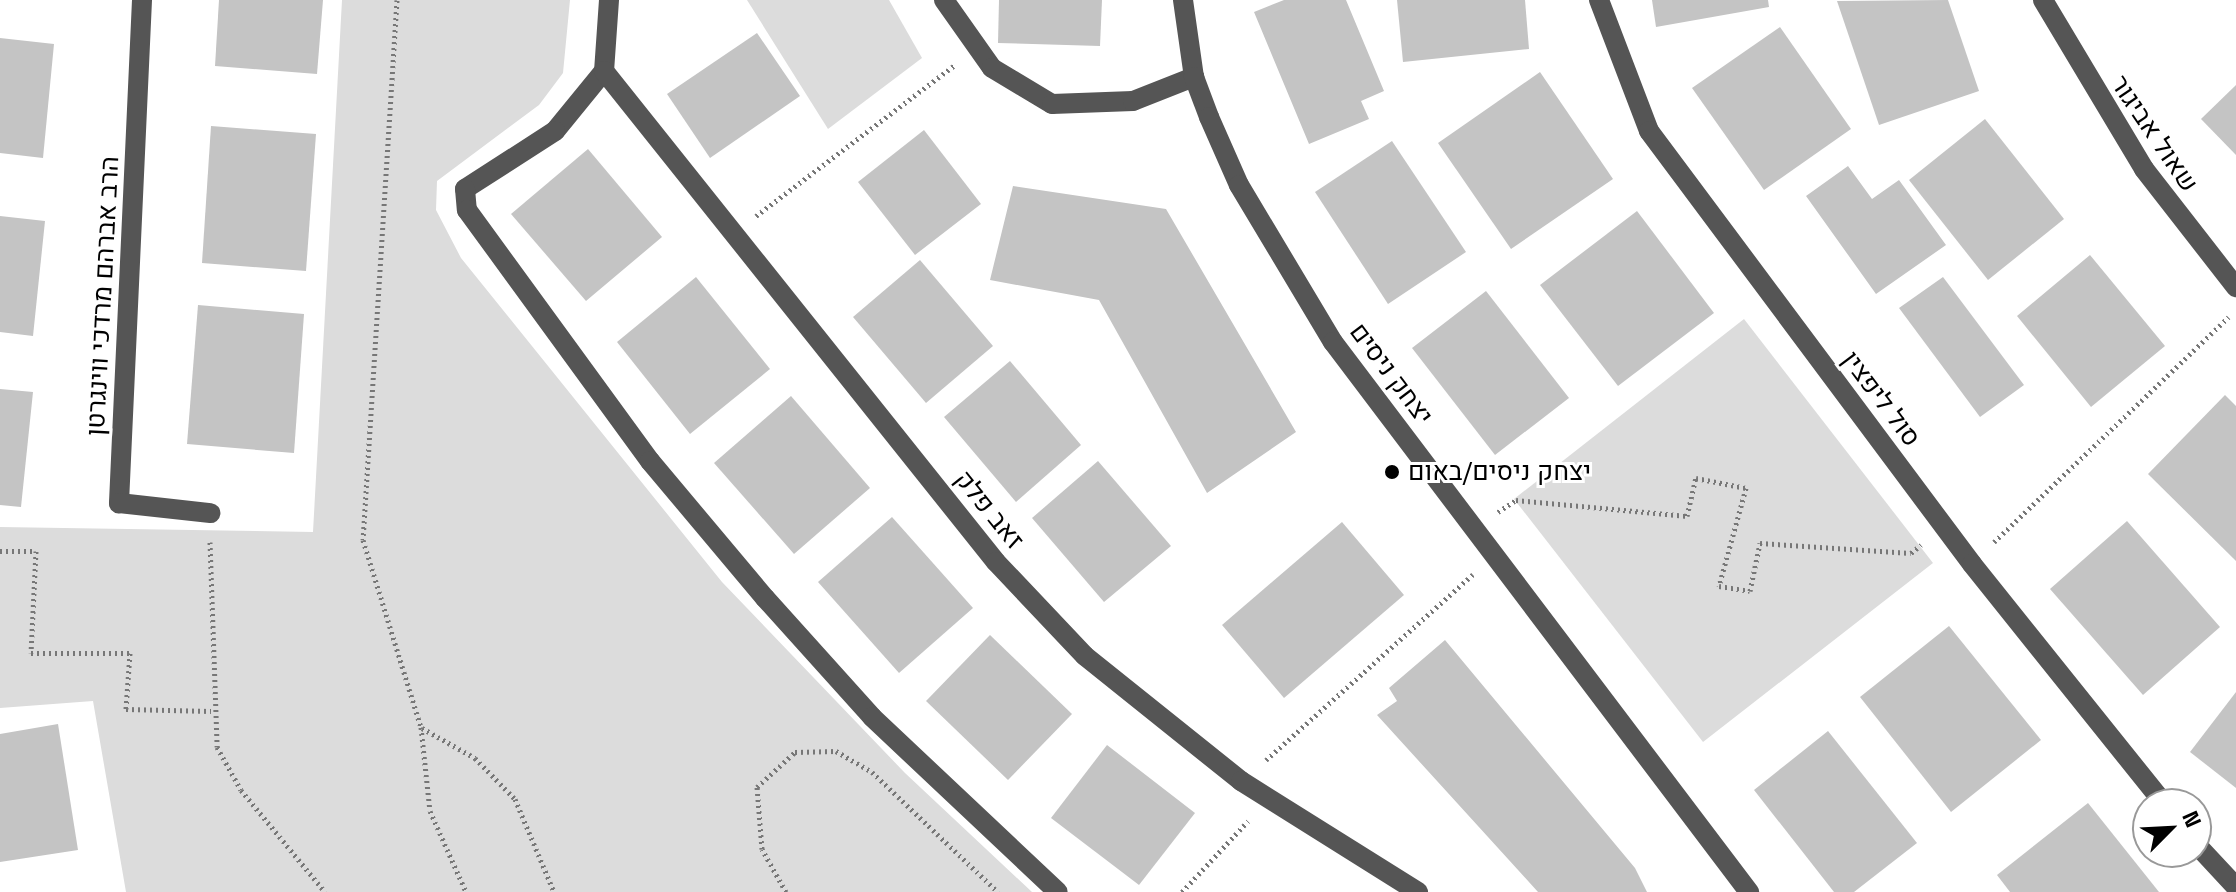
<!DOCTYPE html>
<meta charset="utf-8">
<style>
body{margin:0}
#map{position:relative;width:2236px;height:892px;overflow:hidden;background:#fff;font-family:"Space Grotesk",Heebo,sans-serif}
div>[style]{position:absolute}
.green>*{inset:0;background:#dcdcdc}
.building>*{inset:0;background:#c4c4c4}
.path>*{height:5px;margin-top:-2.5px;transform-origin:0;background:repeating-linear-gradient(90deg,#777 0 2px,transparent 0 6px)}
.minor>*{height:20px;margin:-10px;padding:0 10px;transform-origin:10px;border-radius:10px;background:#555}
.dots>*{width:22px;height:22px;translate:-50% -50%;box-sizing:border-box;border:4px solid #fff;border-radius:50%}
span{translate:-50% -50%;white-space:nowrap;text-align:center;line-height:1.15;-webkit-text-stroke:6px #fff;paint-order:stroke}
.street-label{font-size:26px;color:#000}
.poi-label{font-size:26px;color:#000}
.left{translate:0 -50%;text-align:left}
.north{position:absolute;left:2132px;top:788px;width:80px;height:80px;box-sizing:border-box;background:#fff;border:2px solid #999;border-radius:50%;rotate:66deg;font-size:22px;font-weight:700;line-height:32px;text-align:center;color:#000}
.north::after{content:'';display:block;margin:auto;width:28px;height:36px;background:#000;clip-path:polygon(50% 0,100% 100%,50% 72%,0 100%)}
</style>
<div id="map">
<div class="green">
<div style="clip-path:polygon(342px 0,570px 0,563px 73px,539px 105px,437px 181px,436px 210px,461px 258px,722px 582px,905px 773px,1032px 892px,126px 892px,93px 701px,0 708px,0 527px,313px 532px)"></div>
<div style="clip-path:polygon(747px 0,889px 0,922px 58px,828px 129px)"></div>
<div style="clip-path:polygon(1744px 319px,1933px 563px,1703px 742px,1514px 499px)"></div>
</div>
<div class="building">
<div style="clip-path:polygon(219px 0,323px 0,317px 74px,215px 66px)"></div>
<div style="clip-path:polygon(999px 0,1102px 0,1100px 46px,998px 43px)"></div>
<div style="clip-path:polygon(1284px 0,1346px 0,1384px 91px,1361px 101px,1369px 119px,1309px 144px,1254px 12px)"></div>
<div style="clip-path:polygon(1397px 0,1525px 0,1529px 49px,1403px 62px)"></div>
<div style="clip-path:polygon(1652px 0,1768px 0,1769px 7px,1656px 27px)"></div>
<div style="clip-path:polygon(1948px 0,1979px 91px,1879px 125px,1837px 1px)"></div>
<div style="clip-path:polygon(1780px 27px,1851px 129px,1764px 190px,1692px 88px)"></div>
<div style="clip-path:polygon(757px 33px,800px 96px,710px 158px,667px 94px)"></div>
<div style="clip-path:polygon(0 38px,54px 44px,43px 158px,0 153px)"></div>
<div style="clip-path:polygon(1540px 72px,1613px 179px,1511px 249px,1438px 143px)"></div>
<div style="clip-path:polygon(2236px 85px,2236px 155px,2201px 119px)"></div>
<div style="clip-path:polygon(1985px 119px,2064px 219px,1988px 280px,1909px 180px)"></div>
<div style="clip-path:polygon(211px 126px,316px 134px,306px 271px,202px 263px)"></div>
<div style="clip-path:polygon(924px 130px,981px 204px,915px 255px,858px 182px)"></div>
<div style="clip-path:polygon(1392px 141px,1466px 252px,1388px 304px,1315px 192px)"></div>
<div style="clip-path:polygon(588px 149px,662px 237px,586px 301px,511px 214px)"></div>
<div style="clip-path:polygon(1848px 166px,1872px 199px,1899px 180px,1946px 245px,1876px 294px,1806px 196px)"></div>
<div style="clip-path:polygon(1013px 186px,1166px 209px,1296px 432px,1207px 493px,1099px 300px,990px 280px)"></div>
<div style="clip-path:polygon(1637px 211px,1714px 313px,1618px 386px,1540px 285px)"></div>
<div style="clip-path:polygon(0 216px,45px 221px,33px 336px,0 332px)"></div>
<div style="clip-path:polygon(2090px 255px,2165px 346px,2091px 407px,2017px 316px)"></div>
<div style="clip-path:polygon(920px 260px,993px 346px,926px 403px,853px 317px)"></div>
<div style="clip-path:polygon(696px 277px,770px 369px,690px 434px,617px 342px)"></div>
<div style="clip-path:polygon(1943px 277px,2024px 385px,1980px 417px,1899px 308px)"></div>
<div style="clip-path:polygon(1486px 291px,1569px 398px,1495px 455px,1412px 348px)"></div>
<div style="clip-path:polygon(198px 305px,304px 314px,294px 453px,187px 444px)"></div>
<div style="clip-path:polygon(1010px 361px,1081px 445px,1016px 502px,944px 417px)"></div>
<div style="clip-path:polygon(0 389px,33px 392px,21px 507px,0 505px)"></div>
<div style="clip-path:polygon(2225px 395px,2236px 406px,2236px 561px,2148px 474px)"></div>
<div style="clip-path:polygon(791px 396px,870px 488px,794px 554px,714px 463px)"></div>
<div style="clip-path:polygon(1098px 461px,1171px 546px,1104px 602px,1032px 518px)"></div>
<div style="clip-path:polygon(892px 517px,973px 608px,899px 673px,818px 582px)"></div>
<div style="clip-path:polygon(2127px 521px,2220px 627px,2143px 695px,2050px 589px)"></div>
<div style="clip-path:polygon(1342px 522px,1404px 595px,1284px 698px,1222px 625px)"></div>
<div style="clip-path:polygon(1949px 626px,2041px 740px,1951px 812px,1860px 697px)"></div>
<div style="clip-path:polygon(990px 635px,1072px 714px,1008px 780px,926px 701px)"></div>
<div style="clip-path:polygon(1445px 640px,1635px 868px,1647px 892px,1538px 892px,1377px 715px,1397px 701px,1389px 688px)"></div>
<div style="clip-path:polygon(2236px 692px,2236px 788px,2190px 752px)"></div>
<div style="clip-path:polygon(58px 724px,78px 850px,0 862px,0 734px)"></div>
<div style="clip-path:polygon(1828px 731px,1917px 843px,1854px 892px,1834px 892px,1754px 790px)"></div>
<div style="clip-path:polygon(1107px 745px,1195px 813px,1139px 885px,1051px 818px)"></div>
<div style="clip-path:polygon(2088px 803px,2159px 892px,2010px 892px,1997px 875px)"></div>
</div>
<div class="path">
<div style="left:397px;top:0;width:541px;rotate:93.6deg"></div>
<div style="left:363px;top:540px;width:196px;rotate:72.8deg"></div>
<div style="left:421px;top:727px;width:84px;rotate:83.9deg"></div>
<div style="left:430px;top:811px;width:89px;rotate:66deg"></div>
<div style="left:756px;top:216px;width:250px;rotate:-37.2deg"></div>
<div style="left:1498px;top:512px;width:22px;rotate:-34deg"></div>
<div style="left:1516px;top:500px;width:172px;rotate:5.3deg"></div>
<div style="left:1687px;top:516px;width:39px;rotate:-77deg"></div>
<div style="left:1696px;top:478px;width:51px;rotate:11.3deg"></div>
<div style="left:1746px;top:488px;width:102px;rotate:105.4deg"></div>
<div style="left:1719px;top:586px;width:31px;rotate:9deg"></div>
<div style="left:1750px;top:591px;width:49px;rotate:-78.2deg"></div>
<div style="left:1760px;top:543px;width:151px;rotate:3.8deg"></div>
<div style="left:1911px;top:553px;width:13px;rotate:-39deg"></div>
<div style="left:210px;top:542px;width:205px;rotate:88deg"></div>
<div style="left:217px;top:747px;width:49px;rotate:60.8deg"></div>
<div style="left:241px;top:790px;width:132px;rotate:50.5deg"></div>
<div style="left:1994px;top:542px;width:325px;rotate:-43.8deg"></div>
<div style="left:0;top:551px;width:36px"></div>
<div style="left:36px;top:551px;width:102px;rotate:92.8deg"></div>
<div style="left:31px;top:653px;width:99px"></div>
<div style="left:130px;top:653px;width:56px;rotate:94.1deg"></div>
<div style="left:126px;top:709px;width:85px;rotate:1.3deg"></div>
<div style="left:422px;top:728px;width:61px;rotate:29.5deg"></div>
<div style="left:475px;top:758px;width:57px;rotate:45.7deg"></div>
<div style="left:515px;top:799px;width:101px;rotate:67.2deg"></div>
<div style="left:1266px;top:760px;width:278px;rotate:-41.9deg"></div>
<div style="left:786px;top:892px;width:49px;rotate:-119.2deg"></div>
<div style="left:762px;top:849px;width:62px;rotate:-94.6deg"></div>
<div style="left:757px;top:787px;width:52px;rotate:-42.6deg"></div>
<div style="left:795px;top:752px;width:41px;rotate:-1.4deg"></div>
<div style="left:836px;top:751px;width:42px;rotate:30.3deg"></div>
<div style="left:872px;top:772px;width:174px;rotate:43.6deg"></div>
<div style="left:1182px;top:892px;width:97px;rotate:-47.1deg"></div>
</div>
<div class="minor">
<div style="left:142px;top:0;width:504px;rotate:92.62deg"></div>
<div style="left:119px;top:503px;width:92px;rotate:6.3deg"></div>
<div style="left:609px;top:0;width:71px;rotate:94deg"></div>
<div style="left:604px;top:71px;width:77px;rotate:129.2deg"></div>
<div style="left:555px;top:131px;width:107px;rotate:147.2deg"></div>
<div style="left:465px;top:189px;width:21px;rotate:85deg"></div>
<div style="left:467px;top:210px;width:311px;rotate:53.9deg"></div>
<div style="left:650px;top:461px;width:179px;rotate:50deg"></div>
<div style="left:765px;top:598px;width:160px;rotate:48deg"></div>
<div style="left:872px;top:717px;width:255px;rotate:43.3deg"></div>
<div style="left:944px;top:0;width:83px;rotate:54.8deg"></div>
<div style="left:992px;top:68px;width:70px;rotate:31deg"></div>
<div style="left:1052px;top:104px;width:81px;rotate:-2.1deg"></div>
<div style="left:1133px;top:101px;width:66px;rotate:-21.5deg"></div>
<div style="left:1183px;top:0;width:78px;rotate:81.9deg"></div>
<div style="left:1194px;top:77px;width:43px;rotate:69.4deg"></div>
<div style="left:1209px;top:117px;width:74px;rotate:66.2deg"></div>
<div style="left:1239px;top:185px;width:183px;rotate:59.1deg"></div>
<div style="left:1333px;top:342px;width:690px;rotate:52.9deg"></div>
<div style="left:1599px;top:0;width:140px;rotate:69.1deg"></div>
<div style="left:1649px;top:131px;width:540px;rotate:53.28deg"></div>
<div style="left:1972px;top:564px;width:307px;rotate:51.3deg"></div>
<div style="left:2043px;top:0;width:197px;rotate:59.1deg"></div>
<div style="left:2144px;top:169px;width:150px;rotate:52.1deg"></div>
<div style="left:604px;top:71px;width:628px;rotate:51.4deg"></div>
<div style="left:996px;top:562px;width:129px;rotate:46.6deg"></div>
<div style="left:1085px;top:656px;width:200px;rotate:38.7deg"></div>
<div style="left:1241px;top:781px;width:209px;rotate:32.1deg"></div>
<div style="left:2196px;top:844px;width:59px;rotate:47.1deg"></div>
</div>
<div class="dots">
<div style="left:1392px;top:472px;background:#000"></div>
</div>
<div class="street-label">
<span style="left:2154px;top:134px;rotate:56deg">שאול אביגור</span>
<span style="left:103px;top:296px;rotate:-87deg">הרב אברהם מרדכי ווינגרטן</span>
<span style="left:1391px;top:374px;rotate:53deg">יצחק ניסים</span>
<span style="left:1881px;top:399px;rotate:53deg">סול ליפצין</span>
<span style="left:989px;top:510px;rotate:51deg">זאב פלק</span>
</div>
<div class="poi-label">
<span class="left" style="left:1408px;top:472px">יצחק ניסים/באום</span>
</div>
<div class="north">N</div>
</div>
